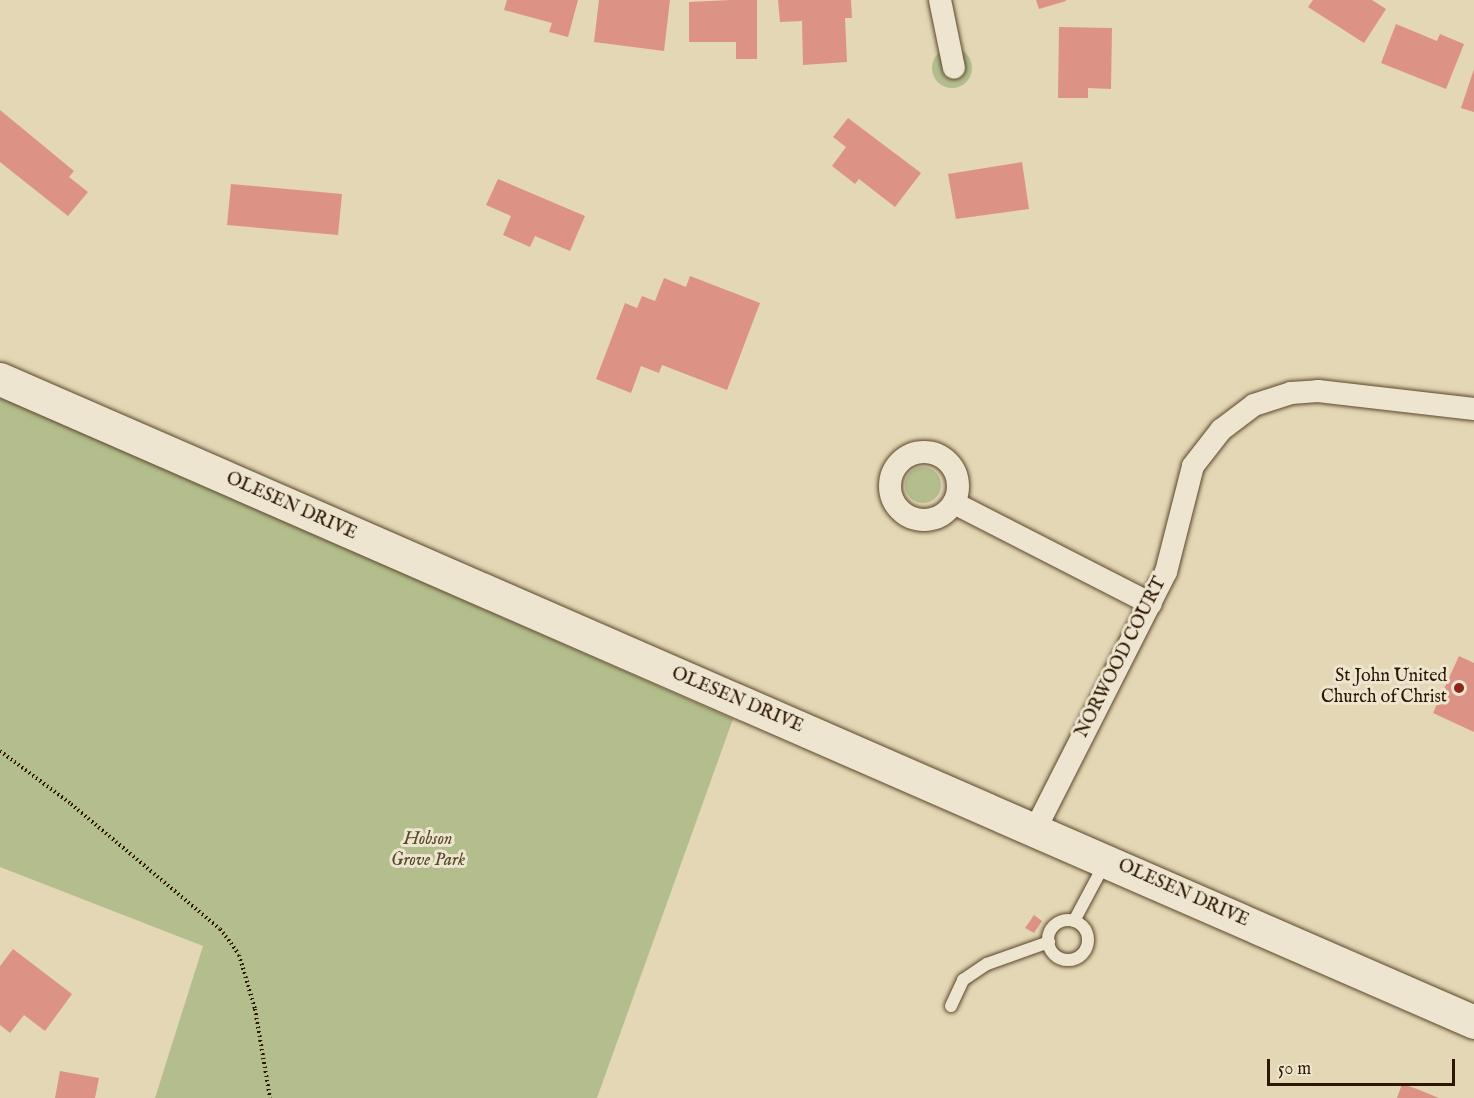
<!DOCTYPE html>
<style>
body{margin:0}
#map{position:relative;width:1474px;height:1098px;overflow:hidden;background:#e4d7b5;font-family:"IM FELL English",serif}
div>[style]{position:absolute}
.green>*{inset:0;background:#b4be8d}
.round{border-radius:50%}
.building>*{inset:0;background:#dc9386}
.path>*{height:4px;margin-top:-2px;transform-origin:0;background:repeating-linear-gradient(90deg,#2d1700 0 1.5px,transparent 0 4.5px)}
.roads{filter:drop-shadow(0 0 2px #5b472d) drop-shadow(0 0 2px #5b472d)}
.lane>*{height:12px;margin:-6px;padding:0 6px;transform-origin:6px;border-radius:6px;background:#ede5cf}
.lane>.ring{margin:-6px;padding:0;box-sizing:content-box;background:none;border:12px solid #ede5cf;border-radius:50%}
.street>*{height:22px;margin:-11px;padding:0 11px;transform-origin:11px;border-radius:11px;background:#ede5cf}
.street>.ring{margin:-11px;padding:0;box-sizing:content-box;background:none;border:22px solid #ede5cf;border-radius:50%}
.secondary>*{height:33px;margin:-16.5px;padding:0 16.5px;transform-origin:16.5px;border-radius:16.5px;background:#ede5cf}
.dots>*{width:16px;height:16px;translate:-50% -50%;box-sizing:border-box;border:3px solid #ede5cf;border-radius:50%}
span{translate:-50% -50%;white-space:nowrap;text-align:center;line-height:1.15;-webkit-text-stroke:6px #ede5cf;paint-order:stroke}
.street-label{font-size:18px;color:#2d1700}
.poi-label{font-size:18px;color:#2d1700}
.right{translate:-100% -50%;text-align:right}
.park-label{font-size:18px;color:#56492a;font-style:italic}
.scale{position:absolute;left:1267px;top:1059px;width:188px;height:27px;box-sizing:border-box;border:3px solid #2d1700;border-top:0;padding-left:8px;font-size:18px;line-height:21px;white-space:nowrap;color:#2d1700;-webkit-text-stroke:4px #ede5cf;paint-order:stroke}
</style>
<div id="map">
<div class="green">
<div class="round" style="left:932px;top:48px;width:40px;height:40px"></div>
<div style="clip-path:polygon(0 396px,733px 719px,597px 1098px,155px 1098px,203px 946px,0 867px)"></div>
<div class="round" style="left:905px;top:467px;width:36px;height:36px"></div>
</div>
<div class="building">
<div style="clip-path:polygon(507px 0,578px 0,568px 37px,549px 32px,552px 23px,504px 10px)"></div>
<div style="clip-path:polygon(599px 0,670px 0,664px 51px,594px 42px)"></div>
<div style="clip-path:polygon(731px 0,757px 0,757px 59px,736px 59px,736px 42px,689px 42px,689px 2px)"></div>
<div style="clip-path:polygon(778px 0,851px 0,852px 18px,845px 18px,847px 62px,803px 65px,802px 21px,780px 22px)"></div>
<div style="clip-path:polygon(1036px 0,1066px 0,1066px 1px,1039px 9px)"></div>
<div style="clip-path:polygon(1313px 0,1372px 0,1386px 9px,1364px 43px,1308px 7px)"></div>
<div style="clip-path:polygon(1396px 24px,1437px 41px,1440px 34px,1464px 44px,1446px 89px,1381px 63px)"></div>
<div style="clip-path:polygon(1059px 27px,1112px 28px,1111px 89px,1088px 88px,1088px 98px,1058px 98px)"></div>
<div style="clip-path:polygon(1474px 69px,1474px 112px,1461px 108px)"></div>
<div style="clip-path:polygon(0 110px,74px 171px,69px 177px,88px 192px,68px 216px,0 162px)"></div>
<div style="clip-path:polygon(848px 118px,921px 173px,895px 207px,859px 179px,855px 184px,832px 166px,846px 147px,833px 137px)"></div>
<div style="clip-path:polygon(1022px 162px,1029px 209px,956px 219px,948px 174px)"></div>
<div style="clip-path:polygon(498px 179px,585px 216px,570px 251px,535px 236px,530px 247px,503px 235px,511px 216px,486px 205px)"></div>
<div style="clip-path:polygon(231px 184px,342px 194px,338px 235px,227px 225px)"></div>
<div style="clip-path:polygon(690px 276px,760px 303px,727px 390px,662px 365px,659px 373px,641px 366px,631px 393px,596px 379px,625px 303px,637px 308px,642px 296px,655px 301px,664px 278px,686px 287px)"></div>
<div style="clip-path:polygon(1459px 656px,1474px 663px,1474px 732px,1433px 713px)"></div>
<div style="clip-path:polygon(1034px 915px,1042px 921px,1034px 933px,1025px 928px)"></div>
<div style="clip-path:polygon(13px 949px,72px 994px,45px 1031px,24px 1015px,10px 1033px,0 1025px,0 966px)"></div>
<div style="clip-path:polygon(60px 1071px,99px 1078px,95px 1098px,55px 1098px)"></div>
<div style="clip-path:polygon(1402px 1084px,1417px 1089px,1439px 1098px,1397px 1098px)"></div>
</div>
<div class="path">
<div style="left:0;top:751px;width:89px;rotate:36.7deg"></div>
<div style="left:71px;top:804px;width:194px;rotate:40deg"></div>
<div style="left:220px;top:929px;width:18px;rotate:52deg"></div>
<div style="left:231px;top:943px;width:14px;rotate:56deg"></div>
<div style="left:239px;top:955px;width:56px;rotate:73.5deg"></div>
<div style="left:255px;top:1009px;width:90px;rotate:80.4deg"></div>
</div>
<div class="roads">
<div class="lane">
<div class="ring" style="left:1048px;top:920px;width:28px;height:28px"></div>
<div style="left:1074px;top:921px;width:68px;rotate:-61.9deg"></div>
<div style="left:951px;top:1006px;width:29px;rotate:-65deg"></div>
<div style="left:963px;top:980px;width:29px;rotate:-34deg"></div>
<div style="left:987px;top:964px;width:66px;rotate:-19.5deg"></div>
</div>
<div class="street">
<div style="left:940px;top:0;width:69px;rotate:78.4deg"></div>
<div class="ring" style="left:890px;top:452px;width:46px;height:46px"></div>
<div style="left:954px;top:503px;width:221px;rotate:27.1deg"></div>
<div style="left:1035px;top:830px;width:289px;rotate:-63.1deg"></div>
<div style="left:1166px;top:572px;width:109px;rotate:-75.7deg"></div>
<div style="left:1193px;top:466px;width:46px;rotate:-52.1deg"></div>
<div style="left:1221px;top:430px;width:41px;rotate:-37.1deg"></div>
<div style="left:1254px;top:405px;width:39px;rotate:-18deg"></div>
<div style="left:1291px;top:393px;width:27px;rotate:-4deg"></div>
<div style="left:1318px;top:391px;width:157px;rotate:6.6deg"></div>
</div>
<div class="secondary">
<div style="left:0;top:379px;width:1608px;rotate:23.57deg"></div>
</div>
</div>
<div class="dots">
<div style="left:1459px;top:688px;background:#8f2418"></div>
</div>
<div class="street-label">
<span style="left:291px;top:507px;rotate:24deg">OLESEN DRIVE</span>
<span style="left:1122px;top:658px;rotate:-63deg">NORWOOD COURT</span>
<span style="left:737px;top:701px;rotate:23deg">OLESEN DRIVE</span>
<span style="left:1183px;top:894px;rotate:24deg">OLESEN DRIVE</span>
</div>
<div class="poi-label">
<span class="right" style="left:1447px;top:688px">St John United<br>Church of Christ</span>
</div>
<div class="park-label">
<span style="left:428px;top:851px">Hobson<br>Grove Park</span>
</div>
<div class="scale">50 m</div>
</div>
